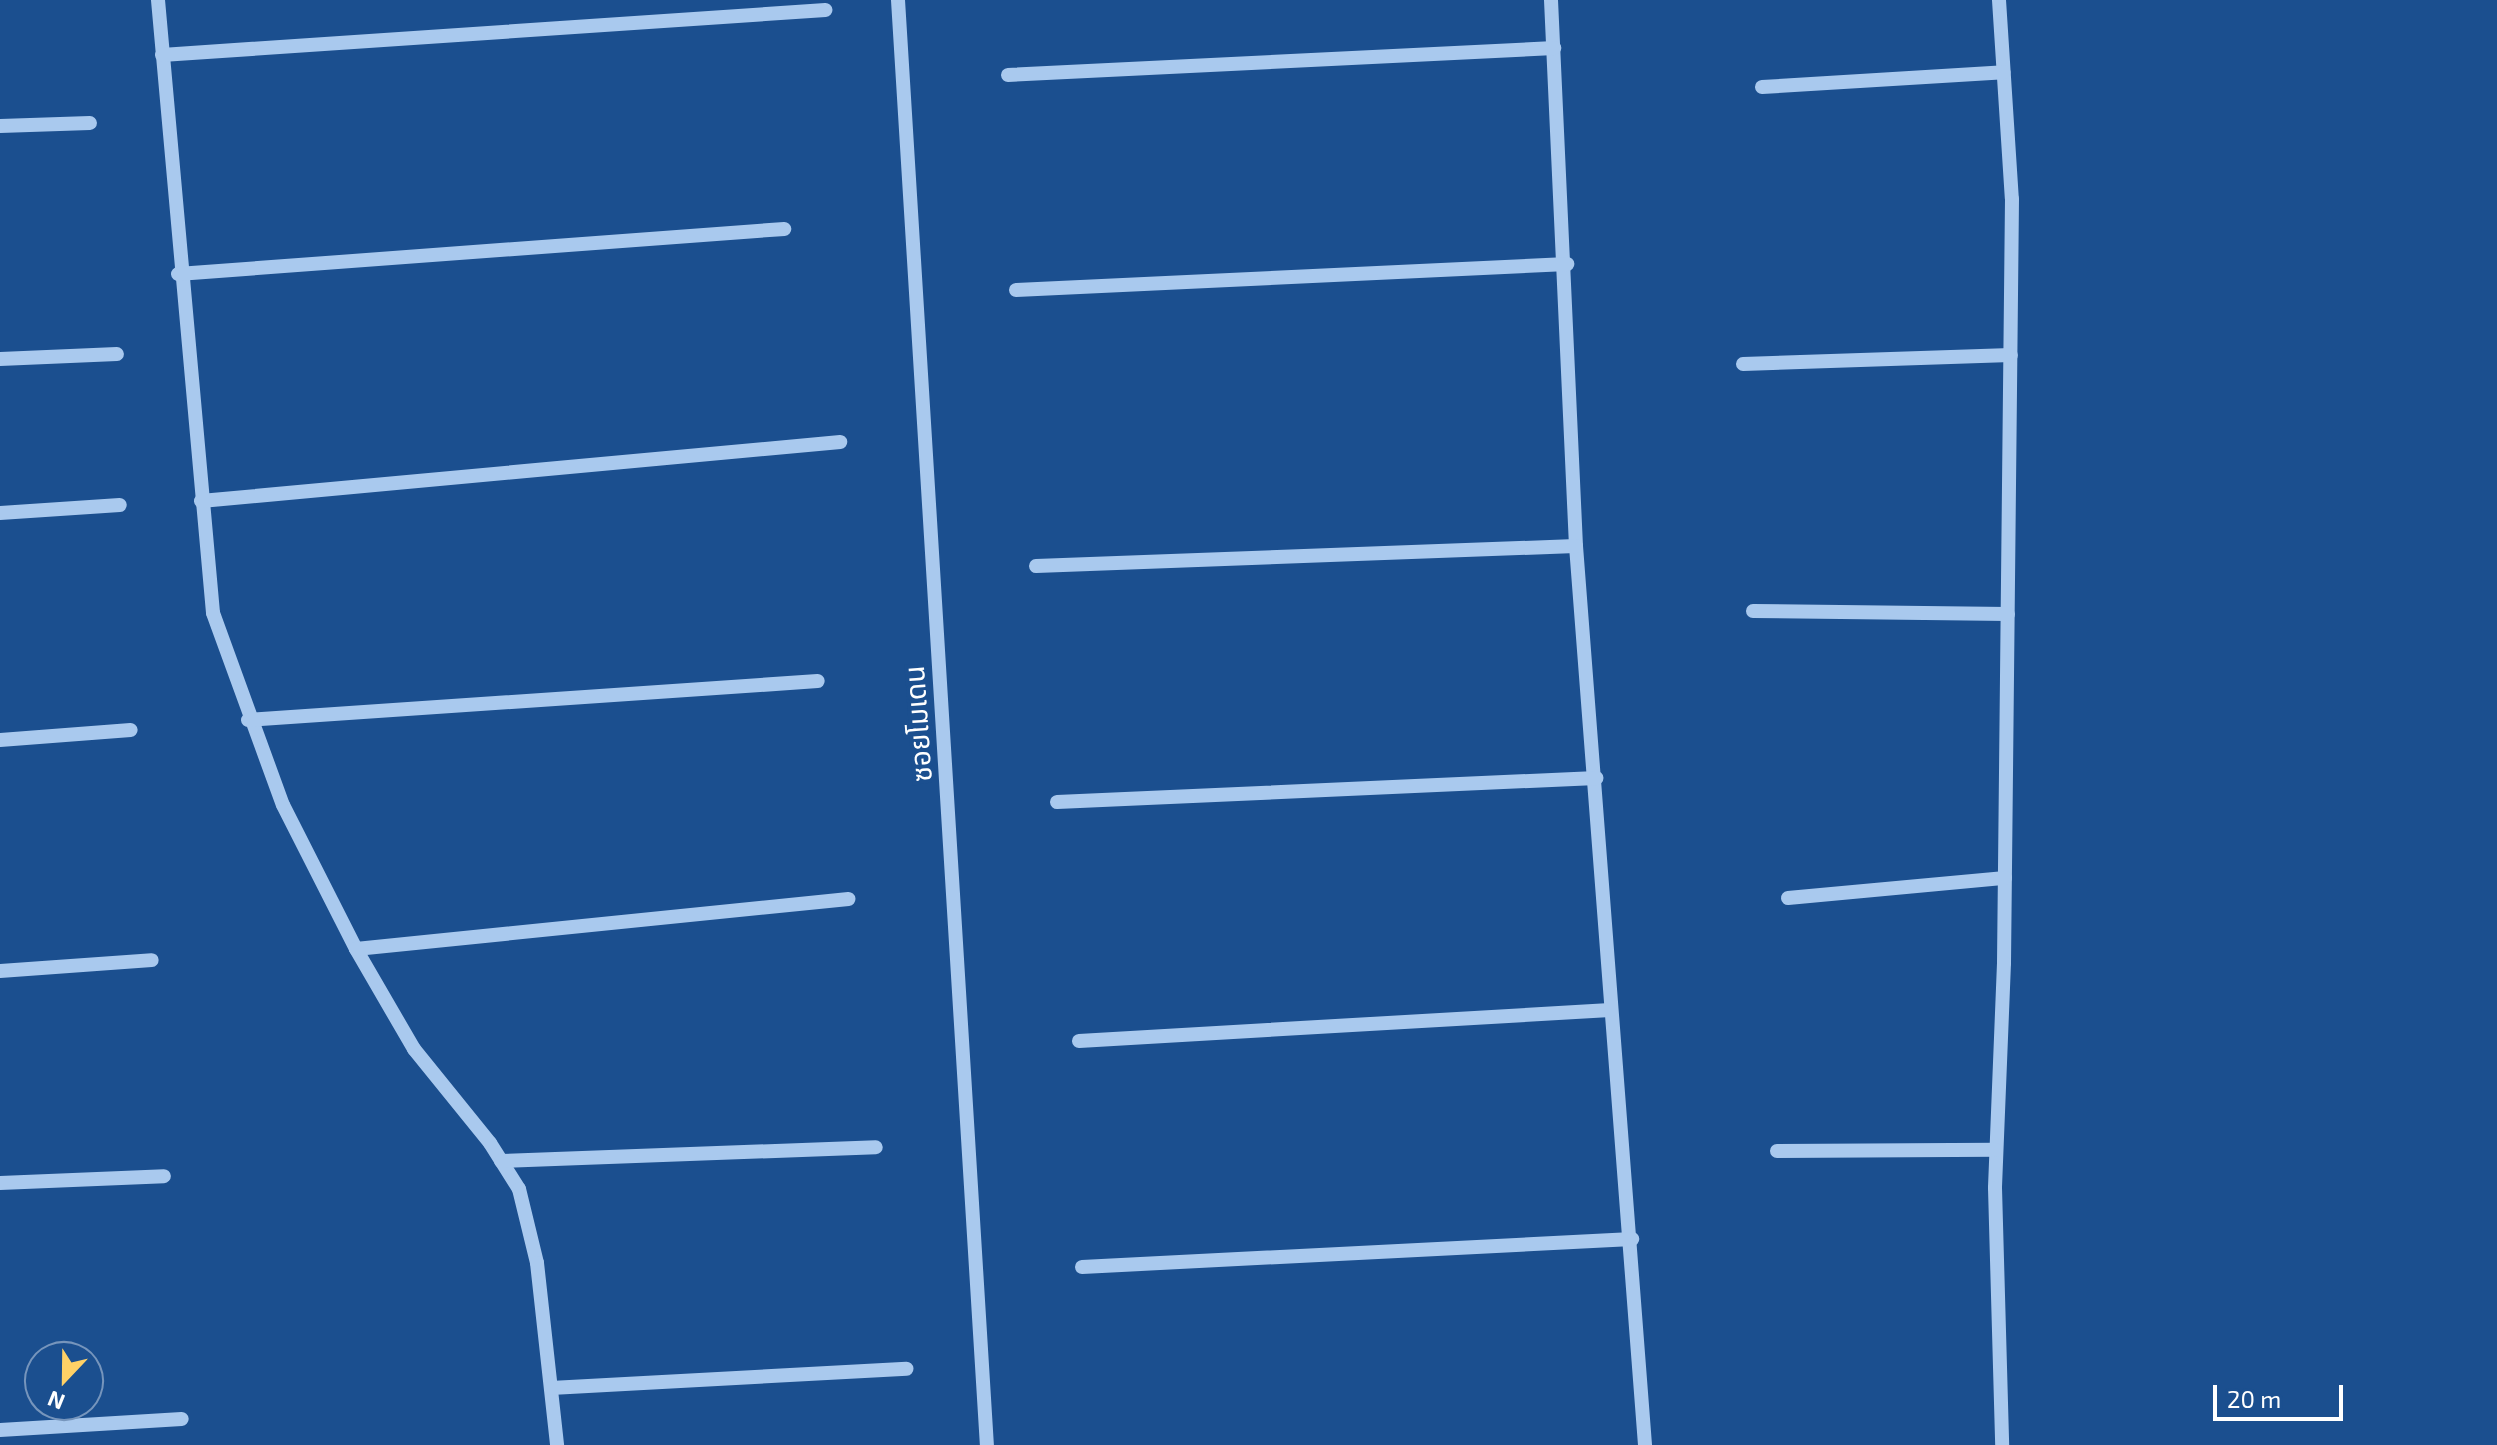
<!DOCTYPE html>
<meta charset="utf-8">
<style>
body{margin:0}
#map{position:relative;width:2497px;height:1445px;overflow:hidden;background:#1b4f8f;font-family:"Exo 2","Noto Sans Thai",sans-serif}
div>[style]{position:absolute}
.minor>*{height:14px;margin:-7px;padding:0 7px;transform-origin:7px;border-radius:7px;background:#a9c9ee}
span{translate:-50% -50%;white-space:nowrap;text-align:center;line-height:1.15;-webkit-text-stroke:8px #1b4f8f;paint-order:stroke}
.street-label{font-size:28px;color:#fff}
.north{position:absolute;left:24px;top:1341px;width:80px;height:80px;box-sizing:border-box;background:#1b4f8f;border:2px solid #7695bc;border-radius:50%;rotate:202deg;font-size:22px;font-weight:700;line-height:32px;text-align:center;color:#fff}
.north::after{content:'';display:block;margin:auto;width:28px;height:36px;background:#ffd166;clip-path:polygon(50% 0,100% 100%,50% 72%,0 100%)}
.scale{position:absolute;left:2213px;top:1385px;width:130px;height:36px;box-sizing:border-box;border:4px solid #fff;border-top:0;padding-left:10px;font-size:24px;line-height:28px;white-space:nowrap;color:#fff;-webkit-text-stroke:6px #1b4f8f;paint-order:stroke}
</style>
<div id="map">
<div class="minor">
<div style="left:158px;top:0;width:615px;rotate:84.87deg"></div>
<div style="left:213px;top:613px;width:204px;rotate:70deg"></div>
<div style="left:283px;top:805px;width:161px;rotate:63.1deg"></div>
<div style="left:356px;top:949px;width:116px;rotate:59.9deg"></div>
<div style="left:414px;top:1049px;width:121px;rotate:51deg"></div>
<div style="left:490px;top:1143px;width:54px;rotate:57.8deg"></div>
<div style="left:519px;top:1189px;width:76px;rotate:76.3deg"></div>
<div style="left:537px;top:1263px;width:183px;rotate:83.7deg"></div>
<div style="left:898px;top:0;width:1448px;rotate:86.48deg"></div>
<div style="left:1551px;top:0;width:547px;rotate:87.38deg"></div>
<div style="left:1576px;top:546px;width:902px;rotate:85.61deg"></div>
<div style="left:1999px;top:0;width:199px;rotate:86.3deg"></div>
<div style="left:2012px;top:199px;width:764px;rotate:90.6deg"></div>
<div style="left:2004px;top:963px;width:225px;rotate:92.3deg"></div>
<div style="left:1995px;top:1188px;width:257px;rotate:88.4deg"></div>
<div style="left:162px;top:55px;width:665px;rotate:-3.88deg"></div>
<div style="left:1008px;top:75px;width:547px;rotate:-2.83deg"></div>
<div style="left:1762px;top:87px;width:242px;rotate:-3.5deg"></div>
<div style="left:0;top:126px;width:90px;rotate:-1.9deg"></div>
<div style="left:178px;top:274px;width:608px;rotate:-4.25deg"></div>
<div style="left:1016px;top:290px;width:552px;rotate:-2.7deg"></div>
<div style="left:0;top:359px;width:117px;rotate:-2.4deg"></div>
<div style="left:1743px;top:364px;width:268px;rotate:-1.9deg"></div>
<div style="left:201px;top:501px;width:642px;rotate:-5.28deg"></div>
<div style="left:0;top:513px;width:120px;rotate:-3.8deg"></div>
<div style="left:1036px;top:566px;width:540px;rotate:-2.12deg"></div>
<div style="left:1753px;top:611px;width:255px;rotate:0.7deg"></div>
<div style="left:248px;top:720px;width:571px;rotate:-3.91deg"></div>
<div style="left:0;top:740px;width:131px;rotate:-4.4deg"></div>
<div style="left:1057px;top:802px;width:540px;rotate:-2.55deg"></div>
<div style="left:1788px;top:898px;width:218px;rotate:-5.3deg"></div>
<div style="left:356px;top:949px;width:495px;rotate:-5.8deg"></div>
<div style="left:0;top:971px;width:152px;rotate:-4.1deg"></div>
<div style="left:1079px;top:1041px;width:532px;rotate:-3.34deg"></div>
<div style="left:1777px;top:1151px;width:219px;rotate:-0.3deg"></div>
<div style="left:501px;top:1161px;width:375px;rotate:-2.1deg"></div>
<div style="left:0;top:1183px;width:164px;rotate:-2.4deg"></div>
<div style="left:1082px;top:1267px;width:551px;rotate:-2.91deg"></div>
<div style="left:551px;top:1388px;width:356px;rotate:-3.1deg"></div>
<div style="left:0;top:1430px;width:182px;rotate:-3.5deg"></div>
</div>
<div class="street-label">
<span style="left:917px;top:724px;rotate:-94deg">ซอยโมเดน</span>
</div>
<div class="north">N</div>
<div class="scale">20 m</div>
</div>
